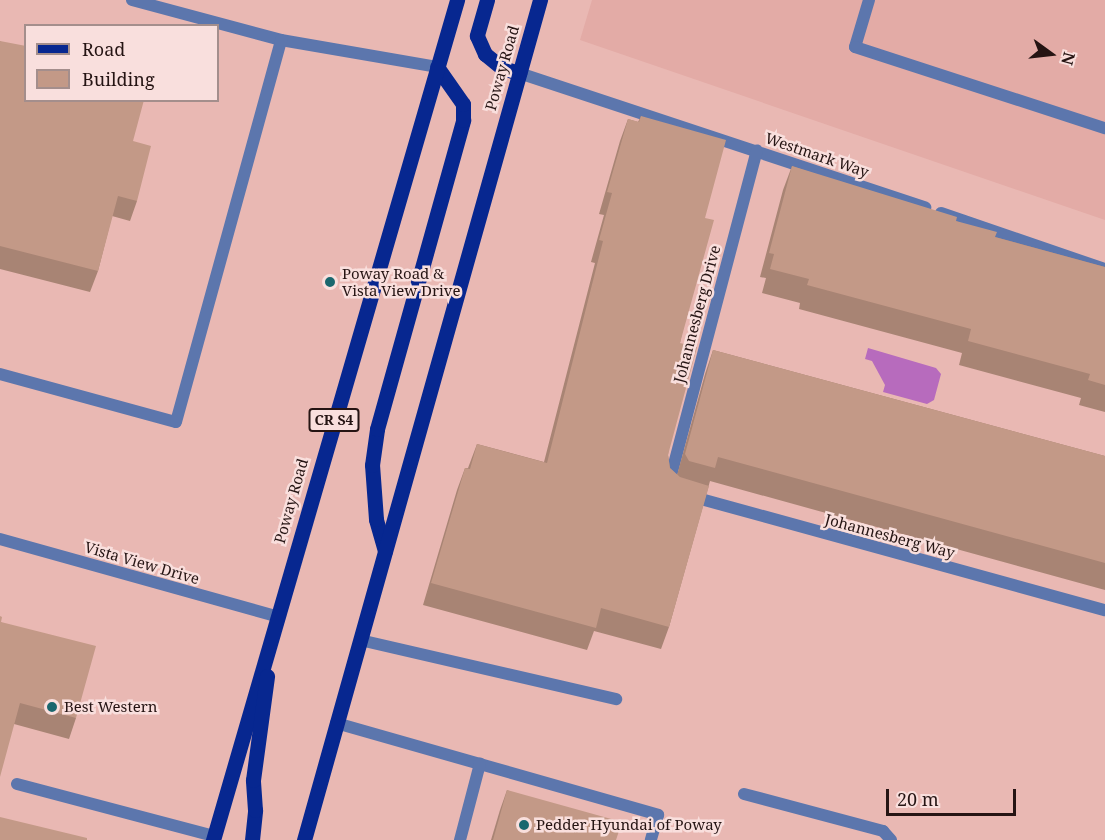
<!DOCTYPE html>
<style>
body{margin:0}
#map{position:relative;width:1105px;height:840px;overflow:hidden;background:#e9b8b3;font-family:"Noto Serif",serif}
div>[style]{position:absolute}
.built>*{inset:0;background:#e3aba6}
.water>*{inset:0;background:#b76bbd}
.lane>*{height:12px;margin:-6px;padding:0 6px;transform-origin:6px;border-radius:6px;background:#5c76ad}
.street>*{height:12px;margin:-6px;padding:0 6px;transform-origin:6px;border-radius:6px;background:#5c76ad}
.primary>*{height:15px;margin:-7.5px;padding:0 7.5px;transform-origin:7.5px;border-radius:7.5px;background:#072790}
.wall>*{inset:0;background:#a88474}
.building>*{inset:0;background:#c39987}
.dots>*{width:16px;height:16px;translate:-50% -50%;box-sizing:border-box;border:3px solid #f9dfdd;border-radius:50%}
span{translate:-50% -50%;white-space:nowrap;text-align:center;line-height:1.15;-webkit-text-stroke:5px #f9dfdd;paint-order:stroke}
.shield-label span{padding:2px 4px;background:#f9dfdd;border:2px solid;border-radius:4px;-webkit-text-stroke-width:0}
.shield-label{font-size:14px;color:#251413;font-weight:700}
.street-label{font-size:15px;color:#251413}
.poi-label{font-size:15px;color:#251413}
.left{translate:0 -50%;text-align:left}
.legend{position:absolute;left:24px;top:24px;width:195px;height:78px;box-sizing:border-box;background:#f9dfdd;border:2px solid #a48e8c;margin:0;padding:8px 10px;list-style:none;font-size:18px;color:#251413}
.legend li{display:flex;align-items:center;gap:12px;height:30px}
.legend b{width:30px;border:2px solid #a48e8c}
.north{position:absolute;left:1021px;top:24px;width:60px;height:60px;-webkit-text-stroke:4px #f9dfdd;paint-order:stroke;rotate:105deg;font-size:16px;font-weight:700;line-height:24px;text-align:center;color:#251413}
.north::after{content:'';display:block;margin:auto;width:21px;height:27px;background:#251413;clip-path:polygon(50% 0,100% 100%,50% 72%,0 100%)}
.scale{position:absolute;left:886px;top:789px;width:130px;height:27px;box-sizing:border-box;border:3px solid #251413;border-top:0;padding-left:8px;font-size:18px;line-height:21px;white-space:nowrap;color:#251413;-webkit-text-stroke:4px #f9dfdd;paint-order:stroke}
</style>
<div id="map">
<div class="built">
<div style="clip-path:polygon(592px 0,1105px 0,1105px 220px,580px 40px)"></div>
</div>
<div class="water">
<div style="clip-path:polygon(868px 348px,936px 368px,941px 374px,934px 400px,927px 404px,883px 392px,885px 385px,872px 361px,865px 359px)"></div>
</div>
<div class="lane">
<div style="left:132px;top:0;width:154px;rotate:15deg"></div>
<div style="left:281px;top:40px;width:158px;rotate:9.8deg"></div>
<div style="left:869px;top:0;width:49px;rotate:106.6deg"></div>
<div style="left:855px;top:47px;width:263px;rotate:18deg"></div>
<div style="left:519px;top:73px;width:428px;rotate:18.3deg"></div>
<div style="left:941px;top:213px;width:173px;rotate:18.9deg"></div>
<div style="left:0;top:374px;width:182px;rotate:15.3deg"></div>
<div style="left:176px;top:422px;width:396px;rotate:-74.6deg"></div>
<div style="left:669px;top:483px;width:344px;rotate:-75.2deg"></div>
<div style="left:690px;top:496px;width:430px;rotate:15.4deg"></div>
<div style="left:360px;top:640px;width:263px;rotate:13deg"></div>
<div style="left:336px;top:723px;width:335px;rotate:15.9deg"></div>
<div style="left:658px;top:815px;width:26px;rotate:106deg"></div>
<div style="left:17px;top:784px;width:204px;rotate:14.8deg"></div>
<div style="left:744px;top:794px;width:144px;rotate:14.9deg"></div>
<div style="left:883px;top:831px;width:12px;rotate:48deg"></div>
<div style="left:460px;top:840px;width:79px;rotate:-75.3deg"></div>
</div>
<div class="street">
<div style="left:0;top:539px;width:287px;rotate:15.6deg"></div>
</div>
<div class="primary">
<div style="left:487px;top:0;width:37px;rotate:106deg"></div>
<div style="left:477px;top:36px;width:20px;rotate:66deg"></div>
<div style="left:485px;top:54px;width:22px;rotate:39deg"></div>
<div style="left:502px;top:68px;width:18px;rotate:16deg"></div>
<div style="left:385px;top:551px;width:33px;rotate:-106deg"></div>
<div style="left:376px;top:519px;width:54px;rotate:-94.2deg"></div>
<div style="left:372px;top:465px;width:36px;rotate:-82deg"></div>
<div style="left:377px;top:429px;width:321px;rotate:-74.4deg"></div>
<div style="left:463px;top:120px;width:16px;rotate:-90deg"></div>
<div style="left:463px;top:104px;width:45px;rotate:-125.1deg"></div>
<div style="left:213px;top:840px;width:875px;rotate:-73.8deg"></div>
<div style="left:252px;top:840px;width:30px;rotate:-84deg"></div>
<div style="left:255px;top:810px;width:30px;rotate:-94deg"></div>
<div style="left:253px;top:780px;width:105px;rotate:-82.3deg"></div>
<div style="left:304px;top:840px;width:873px;rotate:-74.31deg"></div>
</div>
<div class="wall">
<div style="clip-path:polygon(0 41px,133px 141px,137px 201px,130px 221px,112px 216px,98px 271px,90px 292px,0 269px)"></div>
<div style="clip-path:polygon(641px 116px,705px 218px,680px 343px,668px 455px,670px 468px,677px 475px,705px 374px,713px 350px,1105px 456px,1105px 590px,710px 481px,669px 627px,661px 649px,594px 631px,587px 650px,423px 605px,457px 490px,465px 468px,468px 468px,477px 444px,544px 462px,595px 263px,591px 262px,604px 215px,599px 214px,620px 141px,628px 119px,638px 122px)"></div>
<div style="clip-path:polygon(792px 166px,956px 221px,995px 237px,1105px 267px,1105px 412px,1079px 405px,1081px 398px,959px 365px,962px 353px,799px 309px,800px 303px,762px 293px,766px 278px,760px 277px,783px 190px)"></div>
<div style="clip-path:polygon(1px 622px,76px 718px,69px 739px,14px 724px)"></div>
<div style="clip-path:polygon(507px 790px,616px 840px,491px 840px,500px 810px)"></div>
</div>
<div class="building">
<div style="clip-path:polygon(0 41px,26px 46px,26px 100px,144px 100px,133px 141px,151px 146px,137px 201px,118px 196px,98px 271px,0 246px)"></div>
<div style="clip-path:polygon(641px 116px,726px 140px,705px 218px,714px 220px,680px 343px,697px 347px,668px 455px,670px 468px,680px 477px,709px 486px,669px 627px,601px 608px,596px 628px,431px 583px,465px 468px,470px 469px,477px 444px,547px 463px,603px 241px,599px 240px,612px 193px,607px 192px,628px 119px,639px 122px)"></div>
<div style="clip-path:polygon(792px 166px,957px 217px,956px 221px,997px 232px,995px 237px,1105px 267px,1105px 385px,1088px 380px,1090px 374px,968px 341px,971px 329px,807px 285px,809px 279px,770px 269px,774px 254px,769px 253px)"></div>
<div style="clip-path:polygon(713px 350px,1105px 456px,1105px 563px,718px 457px,715px 468px,689px 461px,685px 454px)"></div>
<div style="clip-path:polygon(0 616px,2px 617px,1px 622px,96px 646px,76px 718px,20px 703px,0 777px)"></div>
<div style="clip-path:polygon(507px 790px,622px 822px,616px 840px,493px 840px)"></div>
<div style="clip-path:polygon(0 817px,87px 838px,87px 840px,0 840px)"></div>
</div>
<div class="dots">
<div style="left:330px;top:282px;background:#1a676e"></div>
<div style="left:52px;top:707px;background:#1a676e"></div>
<div style="left:524px;top:825px;background:#1a676e"></div>
</div>
<div class="shield-label">
<span style="left:334px;top:420px">CR S4</span>
</div>
<div class="street-label">
<span style="left:502px;top:68px;rotate:-74deg">Poway Road</span>
<span style="left:817px;top:155px;rotate:19deg">Westmark Way</span>
<span style="left:697px;top:314px;rotate:-75deg">Johannesberg Drive</span>
<span style="left:291px;top:501px;rotate:-74deg">Poway Road</span>
<span style="left:890px;top:536px;rotate:15deg">Johannesberg Way</span>
<span style="left:142px;top:563px;rotate:16deg">Vista View Drive</span>
</div>
<div class="poi-label">
<span class="left" style="left:342px;top:282px">Poway Road &amp;<br>Vista View Drive</span>
<span class="left" style="left:64px;top:707px">Best Western</span>
<span class="left" style="left:536px;top:825px">Pedder Hyundai of Poway</span>
</div>
<ul class="legend">
<li><b style="height:8px;background:#072790"></b>Road</li>
<li><b style="height:16px;background:#c39987"></b>Building</li>
</ul>
<div class="north">N</div>
<div class="scale">20 m</div>
</div>
